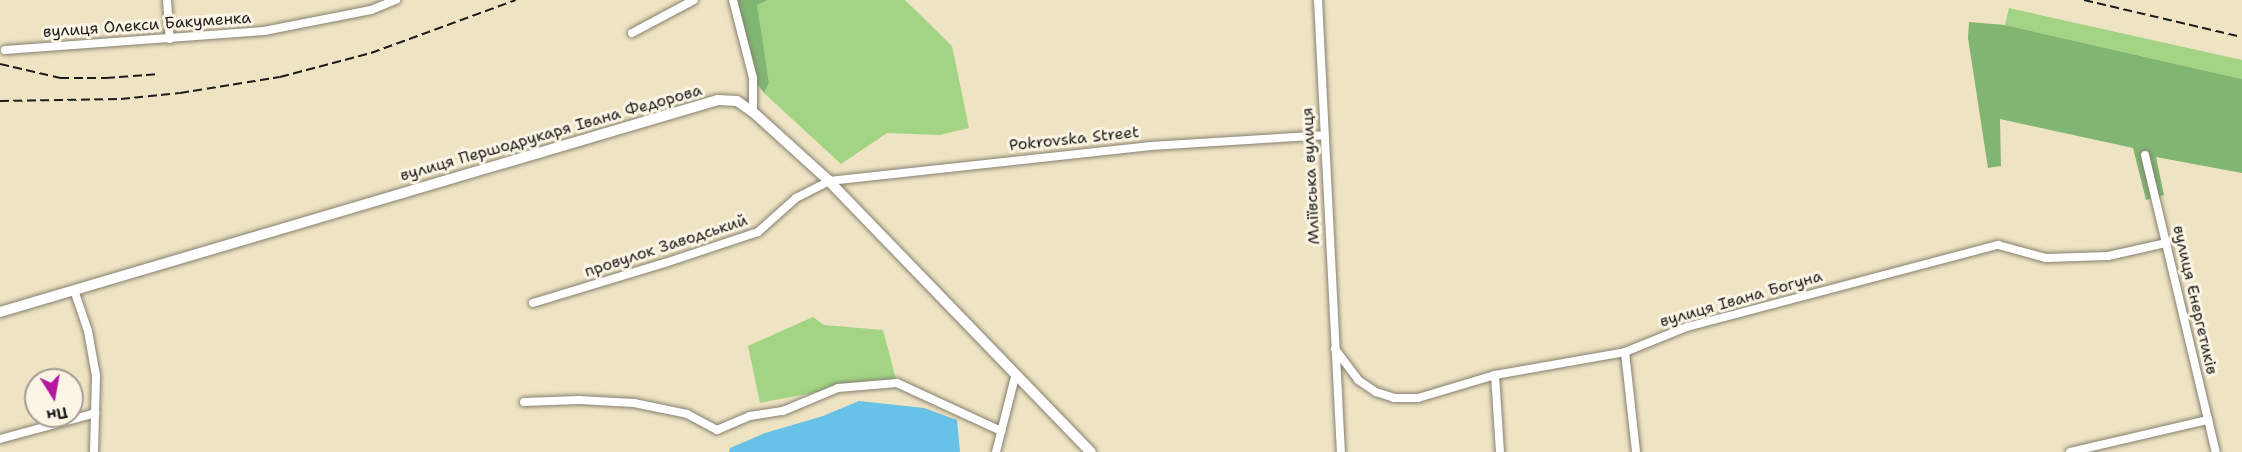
<!DOCTYPE html>
<meta charset="utf-8">
<style>
body{margin:0}
#map{position:relative;width:2242px;height:452px;overflow:hidden;background:#eee3c3;font-family:"Shantell Sans",sans-serif}
div>[style]{position:absolute}
.green>*{inset:0;background:#a2d484}
.forest>*{inset:0;background:#81b672}
.water>*{inset:0;background:#68c1e6}
.roads{filter:drop-shadow(0 0 2px #858070) drop-shadow(0 0 2px #858070)}
.minor>*{height:8px;margin:-4px;padding:0 4px;transform-origin:4px;border-radius:4px;background:#fff}
.tertiary>*{height:10px;margin:-5px;padding:0 5px;transform-origin:5px;border-radius:5px;background:#fff}
.rail>*{height:2px;margin-top:-1px;transform-origin:0;background:repeating-linear-gradient(90deg,#1c1c1c 0 9px,transparent 0 13.5px)}
span{translate:-50% -50%;white-space:nowrap;text-align:center;line-height:1.15;-webkit-text-stroke:6px #fcf5e5;paint-order:stroke}
.street-label{font-size:16px;color:#1c1c1c}
.north{position:absolute;left:24px;top:368px;width:60px;height:60px;box-sizing:border-box;background:#fcf5e5;border:2px solid #a29e95;border-radius:50%;rotate:169deg;font-size:16px;font-weight:700;line-height:24px;text-align:center;color:#1c1c1c}
.north::after{content:'';display:block;margin:auto;width:21px;height:27px;background:#b5179e;clip-path:polygon(50% 0,100% 100%,50% 72%,0 100%)}
</style>
<div id="map">
<div class="green">
<div style="clip-path:polygon(768px 0,905px 0,952px 46px,969px 128px,940px 135px,887px 133px,841px 164px,764px 93px,769px 83px,756px 5px)"></div>
<div style="clip-path:polygon(2009px 8px,2242px 60px,2242px 79px,2005px 25px)"></div>
<div style="clip-path:polygon(813px 317px,824px 325px,883px 330px,897px 383px,838px 388px,760px 403px,748px 346px)"></div>
</div>
<div class="forest">
<div style="clip-path:polygon(733px 0,768px 0,757px 5px,769px 83px,764px 93px,753px 78px)"></div>
<div style="clip-path:polygon(1969px 22px,2005px 25px,2242px 79px,2242px 173px,2156px 157px,2164px 195px,2146px 200px,2133px 148px,2000px 119px,2001px 166px,1988px 168px,1968px 38px)"></div>
</div>
<div class="water">
<div style="clip-path:polygon(859px 401px,924px 408px,957px 420px,960px 452px,729px 452px,730px 448px,765px 433px,823px 416px)"></div>
</div>
<div class="roads">
<div class="minor">
<div style="left:167px;top:0;width:39px;rotate:86deg"></div>
<div style="left:733px;top:0;width:81px;rotate:75.6deg"></div>
<div style="left:753px;top:78px;width:34px;rotate:90deg"></div>
<div style="left:1318px;top:0;width:453px;rotate:87.1deg"></div>
<div style="left:632px;top:33px;width:70px;rotate:-28deg"></div>
<div style="left:5px;top:50px;width:260px;rotate:-4.2deg"></div>
<div style="left:264px;top:31px;width:109px;rotate:-11.1deg"></div>
<div style="left:371px;top:10px;width:27px;rotate:-22deg"></div>
<div style="left:2145px;top:155px;width:305px;rotate:76.6deg"></div>
<div style="left:74px;top:290px;width:43px;rotate:71.1deg"></div>
<div style="left:88px;top:331px;width:46px;rotate:79.9deg"></div>
<div style="left:96px;top:376px;width:76px;rotate:91.5deg"></div>
<div style="left:533px;top:303px;width:138px;rotate:-16.9deg"></div>
<div style="left:665px;top:263px;width:98px;rotate:-18.4deg"></div>
<div style="left:758px;top:232px;width:51px;rotate:-41.8deg"></div>
<div style="left:796px;top:198px;width:37px;rotate:-27deg"></div>
<div style="left:829px;top:181px;width:324px;rotate:-6.2deg"></div>
<div style="left:1151px;top:146px;width:173px;rotate:-3.6deg"></div>
<div style="left:1335px;top:349px;width:39px;rotate:53deg"></div>
<div style="left:1358px;top:380px;width:22px;rotate:34deg"></div>
<div style="left:1376px;top:392px;width:19px;rotate:18deg"></div>
<div style="left:1394px;top:398px;width:24px"></div>
<div style="left:1418px;top:398px;width:80px;rotate:-16.6deg"></div>
<div style="left:1495px;top:375px;width:132px;rotate:-10deg"></div>
<div style="left:1625px;top:352px;width:67px;rotate:-22deg"></div>
<div style="left:1687px;top:327px;width:322px;rotate:-14.8deg"></div>
<div style="left:1998px;top:245px;width:50px;rotate:15.2deg"></div>
<div style="left:2046px;top:258px;width:62px;rotate:-1.8deg"></div>
<div style="left:2108px;top:256px;width:59px;rotate:-12.6deg"></div>
<div style="left:1625px;top:352px;width:101px;rotate:83.7deg"></div>
<div style="left:1495px;top:375px;width:77px;rotate:86.3deg"></div>
<div style="left:524px;top:402px;width:55px;rotate:-2.1deg"></div>
<div style="left:579px;top:400px;width:55px;rotate:3.1deg"></div>
<div style="left:634px;top:403px;width:54px;rotate:11.7deg"></div>
<div style="left:687px;top:414px;width:34px;rotate:28deg"></div>
<div style="left:717px;top:430px;width:36px;rotate:-23deg"></div>
<div style="left:750px;top:416px;width:33px;rotate:-9deg"></div>
<div style="left:783px;top:411px;width:60px;rotate:-22.7deg"></div>
<div style="left:838px;top:388px;width:59px;rotate:-4.8deg"></div>
<div style="left:897px;top:383px;width:115px;rotate:24.8deg"></div>
<div style="left:0;top:439px;width:99px;rotate:-15.2deg"></div>
<div style="left:996px;top:452px;width:77px;rotate:-75.8deg"></div>
<div style="left:2070px;top:452px;width:142px;rotate:-13.1deg"></div>
</div>
<div class="tertiary">
<div style="left:0;top:312px;width:749px;rotate:-16.45deg"></div>
<div style="left:718px;top:100px;width:19px;rotate:3deg"></div>
<div style="left:737px;top:101px;width:19px;rotate:35deg"></div>
<div style="left:753px;top:112px;width:103px;rotate:42.2deg"></div>
<div style="left:829px;top:181px;width:377px;rotate:46deg"></div>
</div>
</div>
<div class="rail">
<div style="left:2084px;top:0;width:162px;rotate:13.2deg"></div>
<div style="left:0;top:64px;width:62px;rotate:13.1deg"></div>
<div style="left:60px;top:78px;width:46px"></div>
<div style="left:106px;top:78px;width:54px;rotate:-4.2deg"></div>
<div style="left:0;top:101px;width:121px;rotate:-0.9deg"></div>
<div style="left:121px;top:99px;width:59px;rotate:-5.8deg"></div>
<div style="left:180px;top:93px;width:101px;rotate:-9.1deg"></div>
<div style="left:280px;top:77px;width:94px;rotate:-14.8deg"></div>
<div style="left:371px;top:53px;width:154px;rotate:-20.1deg"></div>
</div>
<div class="street-label">
<span style="left:147px;top:25px;rotate:-4deg">вулиця Олекси Бакуменка</span>
<span style="left:551px;top:133px;rotate:-16deg">вулиця Першодрукаря Івана Федорова</span>
<span style="left:1074px;top:139px;rotate:-6deg">Pokrovska Street</span>
<span style="left:1311px;top:176px;rotate:-93deg">Мліївська вулиця</span>
<span style="left:666px;top:246px;rotate:-18deg">провулок Заводський</span>
<span style="left:1741px;top:299px;rotate:-16deg">вулиця Івана Богуна</span>
<span style="left:2195px;top:300px;rotate:77deg">вулиця Енергетиків</span>
</div>
<div class="north">Пн</div>
</div>
